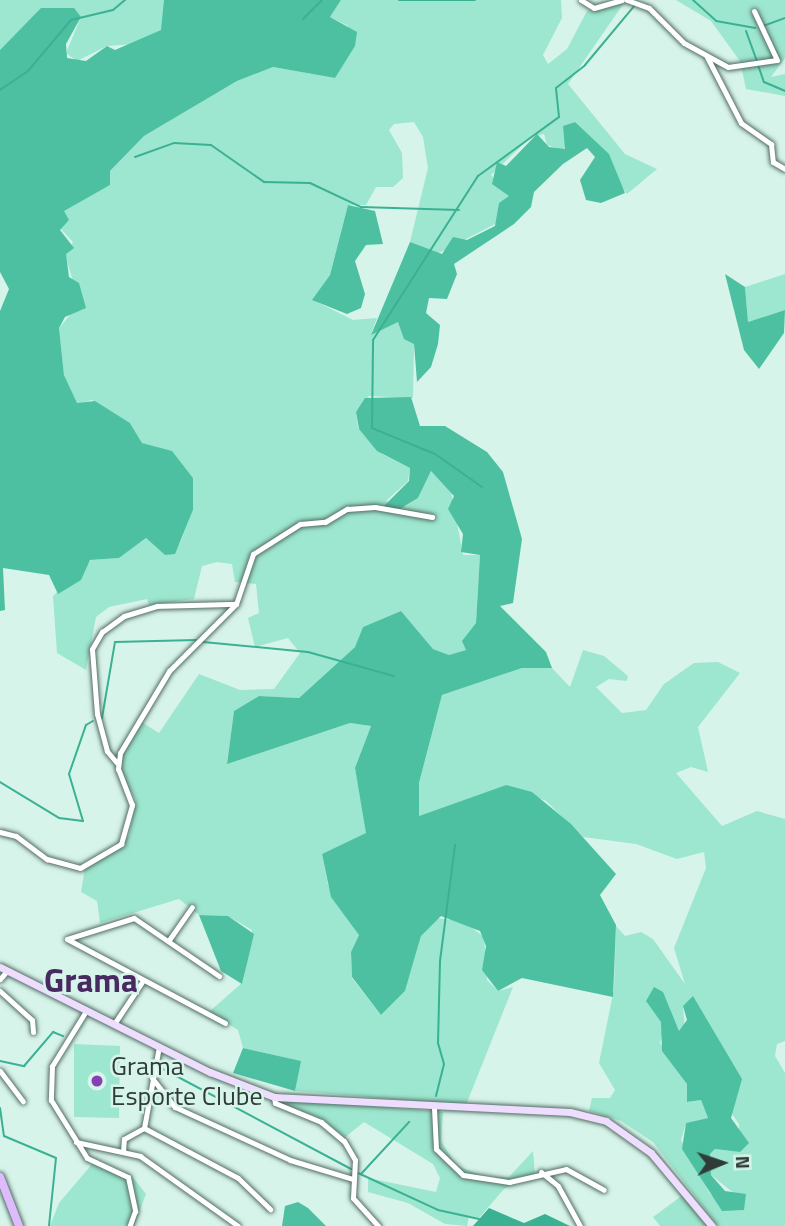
<!DOCTYPE html>
<style>
body{margin:0}
#map{position:relative;width:785px;height:1226px;overflow:hidden;background:#d7f4ea;font-family:"Titillium Web",sans-serif}
div>[style]{position:absolute}
.green>*{inset:0;background:#9de6cf}
.forest>*{inset:0;background:#4dc0a2}
.water>*{inset:0;background:#3ab193}
.stream>*{height:2px;margin:-1px;padding:0 1px;transform-origin:1px;border-radius:1px;background:#3ab193}
.roads{filter:drop-shadow(0 0 2px #536d64) drop-shadow(0 0 2px #536d64)}
.street>*{height:5px;margin:-2.5px;padding:0 2.5px;transform-origin:2.5px;border-radius:2.5px;background:#fff}
.secondary>*{height:7px;margin:-3.5px;padding:0 3.5px;transform-origin:3.5px;border-radius:3.5px;background:#eeddfe}
.primary>*{height:8px;margin:-4px;padding:0 4px;transform-origin:4px;border-radius:4px;background:#debbfc}
.dots>*{width:19px;height:19px;translate:-50% -50%;box-sizing:border-box;border:4px solid #d7f4ea;border-radius:50%}
span{translate:-50% -50%;white-space:nowrap;text-align:center;line-height:1.15;-webkit-text-stroke:5px #d7f4ea;paint-order:stroke}
.poi-label{font-size:26px;color:#2f3b37}
.left{translate:0 -50%;text-align:left}
.district-label{font-size:33px;color:#492962;font-weight:700}
.north{position:absolute;left:687px;top:1128px;width:70px;height:70px;-webkit-text-stroke:5px #d7f4ea;paint-order:stroke;rotate:88deg;font-size:19px;font-weight:700;line-height:28px;text-align:center;color:#2f3b37}
.north::after{content:'';display:block;margin:auto;width:24px;height:32px;background:#2f3b37;clip-path:polygon(50% 0,100% 100%,50% 72%,0 100%)}
</style>
<div id="map">
<div class="green">
<div style="clip-path:polygon(0 0,164px 0,165px 20px,161px 30px,134px 44px,107px 46px,77px 61px,66px 53px,81px 17px,73px 8px,35px 15px,0 50px)"></div>
<div style="clip-path:polygon(341px 0,561px 0,562px 18px,543px 55px,548px 64px,567px 49px,587px 11px,626px 0,568px 84px,625px 154px,657px 169px,627px 194px,575px 122px,563px 127px,569px 145px,562px 150px,547px 145px,544px 134px,531px 137px,491px 175px,510px 196px,499px 203px,499px 222px,433px 256px,410px 242px,428px 168px,423px 137px,414px 122px,394px 124px,389px 130px,402px 153px,403px 178px,393px 187px,376px 187px,366px 205px,348px 205px,330px 275px,313px 300px,353px 320px,377px 318px,371px 334px,398px 322px,414px 344px,413px 398px,369px 396px,356px 412px,358px 428px,382px 454px,410px 468px,408px 481px,386px 501px,406px 506px,418px 498px,431px 471px,451px 491px,463px 555px,480px 555px,476px 623px,466px 650px,449px 655px,433px 649px,401px 611px,363px 627px,356px 646px,299px 698px,259px 696px,234px 711px,227px 763px,350px 723px,371px 726px,355px 768px,367px 833px,322px 854px,328px 885px,359px 935px,351px 952px,352px 978px,381px 1015px,405px 991px,421px 936px,434px 918px,463px 921px,484px 937px,487px 980px,498px 991px,513px 987px,466px 1105px,295px 1091px,300px 1061px,243px 1048px,238px 1030px,209px 1012px,243px 982px,252px 930px,228px 916px,199px 915px,179px 899px,100px 923px,97px 901px,81px 892px,85px 868px,129px 836px,136px 800px,113px 759px,140px 721px,159px 733px,199px 674px,240px 690px,274px 689px,300px 653px,288px 638px,255px 647px,248px 618px,259px 613px,256px 584px,235px 582px,232px 564px,217px 562px,202px 566px,194px 599px,149px 605px,147px 599px,109px 607px,96px 617px,86px 670px,57px 653px,53px 596px,91px 560px,119px 558px,146px 538px,165px 555px,180px 543px,193px 510px,193px 478px,172px 452px,142px 443px,130px 423px,92px 400px,77px 404px,64px 375px,59px 328px,70px 315px,73px 281px,65px 254px,73px 242px,60px 228px,69px 220px,63px 211px,110px 185px,110px 171px,144px 136px,237px 81px,273px 67px,335px 78px,348px 26px,330px 17px)"></div>
<div style="clip-path:polygon(676px 0,785px 0,785px 58px,771px 77px,785px 74px,785px 96px,746px 89px,740px 61px,711px 21px)"></div>
<div style="clip-path:polygon(785px 274px,785px 310px,748px 322px,745px 287px)"></div>
<div style="clip-path:polygon(evenodd,583px 650px,604px 656px,628px 676px,627px 681px,609px 679px,596px 687px,622px 713px,646px 710px,664px 684px,694px 663px,718px 662px,740px 673px,698px 727px,708px 772px,691px 767px,676px 773px,722px 826px,757px 811px,785px 819px,785px 1041px,777px 1044px,775px 1056px,785px 1073px,785px 1226px,718px 1226px,653px 1142px,621px 1121px,589px 1111px,592px 1098px,610px 1098px,615px 1090px,599px 1063px,614px 989px,616px 926px,625px 936px,641px 932px,653px 939px,685px 984px,674px 948px,706px 868px,704px 852px,677px 859px,636px 844px,583px 837px,546px 801px,506px 785px,419px 816px,419px 783px,442px 695px,522px 668px,552px 668px,570px 687px,583px 650px,683px 1007px,741px 1079px,730px 1111px,739px 1124px,740px 1152px,715px 1149px,710px 1154px,711px 1175px,735px 1194px,737px 1211px,710px 1194px,681px 1140px,686px 1123px,708px 1118px,701px 1100px,688px 1102px,687px 1084px,660px 1043px,669px 1010px,679px 1031px,685px 1029px,683px 1007px)"></div>
<div style="clip-path:polygon(74px 1044px,120px 1046px,119px 1118px,74px 1117px)"></div>
<div style="clip-path:polygon(269px 1098px,443px 1112px,441px 1141px,456px 1165px,485px 1177px,509px 1177px,533px 1151px,535px 1174px,504px 1189px,479px 1218px,469px 1216px,467px 1226px,445px 1224px,408px 1203px,368px 1192px,368px 1178px,436px 1192px,440px 1178px,433px 1164px,364px 1122px,343px 1139px,327px 1122px)"></div>
<div style="clip-path:polygon(93px 1163px,131px 1175px,146px 1194px,134px 1226px,50px 1226px,59px 1203px)"></div>
<div style="clip-path:polygon(683px 1195px,694px 1211px,707px 1226px,660px 1226px,653px 1217px)"></div>
</div>
<div class="forest">
<div style="clip-path:polygon(164px 0,341px 0,330px 17px,357px 32px,355px 46px,335px 78px,273px 67px,237px 81px,144px 136px,110px 171px,110px 185px,64px 211px,69px 220px,60px 230px,74px 248px,66px 254px,69px 277px,79px 283px,86px 308px,65px 317px,59px 328px,64px 375px,77px 403px,95px 401px,130px 423px,142px 443px,172px 451px,193px 478px,193px 510px,175px 554px,165px 555px,146px 538px,119px 558px,90px 560px,81px 580px,58px 594px,49px 575px,3px 568px,5px 610px,0 611px,0 311px,9px 289px,0 272px,0 50px,41px 8px,74px 8px,81px 17px,66px 44px,67px 58px,86px 61px,107px 46px,115px 50px,161px 30px)"></div>
<div style="clip-path:polygon(575px 122px,609px 154px,625px 193px,601px 203px,586px 200px,580px 180px,595px 157px,587px 148px,563px 164px,534px 192px,531px 207px,514px 224px,454px 264px,457px 274px,447px 299px,429px 298px,426px 313px,440px 325px,438px 344px,431px 367px,417px 382px,414px 344px,404px 339px,398px 322px,371px 335px,410px 242px,442px 254px,453px 237px,467px 240px,495px 226px,499px 203px,509px 196px,492px 184px,497px 162px,506px 166px,537px 134px,549px 147px,565px 149px,563px 126px)"></div>
<div style="clip-path:polygon(348px 205px,375px 211px,383px 244px,366px 245px,355px 261px,365px 294px,361px 308px,347px 314px,312px 300px,330px 275px)"></div>
<div style="clip-path:polygon(725px 274px,745px 287px,748px 322px,785px 310px,784px 333px,759px 369px,744px 350px)"></div>
<div style="clip-path:polygon(411px 397px,420px 426px,445px 426px,487px 452px,503px 472px,522px 539px,513px 603px,500px 606px,546px 652px,552px 668px,522px 668px,442px 695px,419px 783px,419px 816px,506px 785px,532px 792px,571px 824px,616px 874px,600px 895px,616px 925px,613px 997px,522px 978px,498px 991px,482px 970px,486px 946px,480px 931px,441px 916px,421px 936px,405px 991px,381px 1015px,352px 977px,351px 952px,359px 935px,331px 897px,322px 854px,366px 833px,355px 768px,371px 726px,350px 723px,227px 764px,234px 711px,259px 696px,299px 698px,355px 647px,363px 627px,401px 611px,433px 649px,449px 655px,466px 650px,462px 641px,476px 623px,480px 555px,461px 552px,463px 534px,448px 509px,454px 496px,431px 471px,418px 498px,400px 509px,384px 506px,409px 481px,410px 468px,377px 451px,359px 429px,356px 412px,365px 398px)"></div>
<div style="clip-path:polygon(199px 915px,228px 916px,254px 934px,242px 984px,221px 971px)"></div>
<div style="clip-path:polygon(654px 987px,663px 992px,679px 1031px,687px 1020px,683px 1006px,693px 996px,742px 1079px,731px 1118px,749px 1143px,740px 1152px,715px 1149px,710px 1154px,711px 1175px,725px 1191px,746px 1194px,744px 1210px,722px 1211px,682px 1149px,686px 1123px,708px 1118px,701px 1100px,687px 1102px,687px 1084px,662px 1051px,661px 1022px,646px 1001px)"></div>
<div style="clip-path:polygon(243px 1048px,301px 1061px,295px 1091px,233px 1073px)"></div>
<div style="clip-path:polygon(298px 1202px,308px 1208px,326px 1226px,282px 1226px,285px 1206px)"></div>
</div>
<div class="water">
<div style="clip-path:polygon(489px 1208px,524px 1223px,545px 1214px,570px 1226px,473px 1226px)"></div>
</div>
<div class="stream">
<div style="left:399px;top:0;width:76px"></div>
<div style="left:693px;top:0;width:31px;rotate:42deg"></div>
<div style="left:716px;top:21px;width:40px;rotate:10deg"></div>
<div style="left:303px;top:19px;width:27px;rotate:-45deg"></div>
<div style="left:763px;top:26px;width:23px;rotate:-20deg"></div>
<div style="left:746px;top:31px;width:32px;rotate:70deg"></div>
<div style="left:758px;top:65px;width:18px;rotate:71deg"></div>
<div style="left:764px;top:82px;width:23px;rotate:23deg"></div>
<div style="left:0;top:90px;width:34px;rotate:-34deg"></div>
<div style="left:28px;top:71px;width:67px;rotate:-49.9deg"></div>
<div style="left:71px;top:20px;width:43px;rotate:-13.4deg"></div>
<div style="left:113px;top:10px;width:16px;rotate:-40deg"></div>
<div style="left:135px;top:157px;width:41px;rotate:-19.7deg"></div>
<div style="left:174px;top:143px;width:37px;rotate:3deg"></div>
<div style="left:211px;top:145px;width:65px;rotate:34.9deg"></div>
<div style="left:264px;top:182px;width:46px;rotate:1.2deg"></div>
<div style="left:310px;top:183px;width:56px;rotate:25.2deg"></div>
<div style="left:361px;top:207px;width:98px;rotate:1.8deg"></div>
<div style="left:482px;top:487px;width:57px;rotate:-144.9deg"></div>
<div style="left:435px;top:454px;width:68px;rotate:-157.6deg"></div>
<div style="left:372px;top:428px;width:88px;rotate:-89.3deg"></div>
<div style="left:373px;top:340px;width:195px;rotate:-57.4deg"></div>
<div style="left:478px;top:176px;width:100px;rotate:-36.1deg"></div>
<div style="left:559px;top:117px;width:29px;rotate:-96deg"></div>
<div style="left:556px;top:88px;width:37px;rotate:-38deg"></div>
<div style="left:585px;top:65px;width:78px;rotate:-50.2deg"></div>
<div style="left:203px;top:642px;width:105px;rotate:5.4deg"></div>
<div style="left:308px;top:652px;width:89px;rotate:15.6deg"></div>
<div style="left:102px;top:718px;width:77px;rotate:-80.3deg"></div>
<div style="left:115px;top:642px;width:81px;rotate:-1.4deg"></div>
<div style="left:0;top:782px;width:69px;rotate:31.4deg"></div>
<div style="left:59px;top:818px;width:24px;rotate:7deg"></div>
<div style="left:83px;top:821px;width:49px;rotate:-106.6deg"></div>
<div style="left:69px;top:774px;width:52px;rotate:-70.9deg"></div>
<div style="left:86px;top:725px;width:8px;rotate:-30deg"></div>
<div style="left:0;top:1061px;width:25px;rotate:12deg"></div>
<div style="left:24px;top:1066px;width:45px;rotate:-49.5deg"></div>
<div style="left:53px;top:1032px;width:11px;rotate:22deg"></div>
<div style="left:163px;top:1069px;width:213px;rotate:28deg"></div>
<div style="left:436px;top:1096px;width:33px;rotate:-76deg"></div>
<div style="left:444px;top:1064px;width:22px;rotate:-106deg"></div>
<div style="left:438px;top:1043px;width:82px;rotate:-88.6deg"></div>
<div style="left:440px;top:961px;width:117px;rotate:-82.6deg"></div>
<div style="left:0;top:1108px;width:28px;rotate:82deg"></div>
<div style="left:4px;top:1136px;width:56px;rotate:22.9deg"></div>
<div style="left:56px;top:1158px;width:68px;rotate:95.9deg"></div>
<div style="left:358px;top:1173px;width:88px;rotate:24.8deg"></div>
<div style="left:438px;top:1210px;width:42px;rotate:12.4deg"></div>
<div style="left:361px;top:1174px;width:71px;rotate:-47.3deg"></div>
</div>
<div class="roads">
<div class="street">
<div style="left:581px;top:0;width:15px;rotate:32deg"></div>
<div style="left:594px;top:8px;width:29px;rotate:-16deg"></div>
<div style="left:627px;top:0;width:23px;rotate:20deg"></div>
<div style="left:649px;top:8px;width:49px;rotate:45deg"></div>
<div style="left:684px;top:43px;width:50px;rotate:28.6deg"></div>
<div style="left:728px;top:67px;width:49px;rotate:-8.1deg"></div>
<div style="left:777px;top:60px;width:54px;rotate:-115.1deg"></div>
<div style="left:707px;top:57px;width:74px;rotate:62.7deg"></div>
<div style="left:741px;top:123px;width:37px;rotate:35deg"></div>
<div style="left:771px;top:144px;width:18px;rotate:84deg"></div>
<div style="left:773px;top:162px;width:14px;rotate:30deg"></div>
<div style="left:117px;top:763px;width:16px;rotate:-130deg"></div>
<div style="left:107px;top:751px;width:38px;rotate:-105deg"></div>
<div style="left:97px;top:714px;width:65px;rotate:-94.4deg"></div>
<div style="left:92px;top:649px;width:20px;rotate:-60deg"></div>
<div style="left:102px;top:632px;width:27px;rotate:-36deg"></div>
<div style="left:124px;top:616px;width:34px;rotate:-17deg"></div>
<div style="left:157px;top:606px;width:79px;rotate:-1.5deg"></div>
<div style="left:0;top:832px;width:16px;rotate:14deg"></div>
<div style="left:16px;top:836px;width:39px;rotate:37deg"></div>
<div style="left:47px;top:859px;width:34px;rotate:15deg"></div>
<div style="left:80px;top:868px;width:48px;rotate:-30.3deg"></div>
<div style="left:121px;top:844px;width:41px;rotate:-74.2deg"></div>
<div style="left:132px;top:805px;width:39px;rotate:-111deg"></div>
<div style="left:118px;top:769px;width:16px;rotate:-83deg"></div>
<div style="left:120px;top:753px;width:96px;rotate:-59.1deg"></div>
<div style="left:169px;top:671px;width:95px;rotate:-45deg"></div>
<div style="left:236px;top:604px;width:53px;rotate:-71.2deg"></div>
<div style="left:253px;top:554px;width:56px;rotate:-32.6deg"></div>
<div style="left:300px;top:524px;width:25px;rotate:-5deg"></div>
<div style="left:325px;top:522px;width:26px;rotate:-31deg"></div>
<div style="left:347px;top:509px;width:28px;rotate:-4deg"></div>
<div style="left:375px;top:507px;width:58px;rotate:10deg"></div>
<div style="left:169px;top:940px;width:40px;rotate:-55.1deg"></div>
<div style="left:219px;top:976px;width:103px;rotate:-145.7deg"></div>
<div style="left:134px;top:918px;width:70px;rotate:162.6deg"></div>
<div style="left:67px;top:939px;width:179px;rotate:28deg"></div>
<div style="left:0;top:979px;width:11px;rotate:-49deg"></div>
<div style="left:0;top:991px;width:43px;rotate:42.2deg"></div>
<div style="left:32px;top:1020px;width:12px;rotate:85deg"></div>
<div style="left:86px;top:1011px;width:65px;rotate:121.7deg"></div>
<div style="left:52px;top:1066px;width:34px;rotate:92deg"></div>
<div style="left:51px;top:1100px;width:68px;rotate:58.2deg"></div>
<div style="left:87px;top:1158px;width:45px;rotate:24.9deg"></div>
<div style="left:128px;top:1177px;width:35px;rotate:78deg"></div>
<div style="left:135px;top:1211px;width:15px;rotate:110deg"></div>
<div style="left:114px;top:1024px;width:50px;rotate:-56.3deg"></div>
<div style="left:0;top:1071px;width:38px;rotate:53deg"></div>
<div style="left:152px;top:1078px;width:37px;rotate:52deg"></div>
<div style="left:175px;top:1107px;width:127px;rotate:24.7deg"></div>
<div style="left:290px;top:1160px;width:66px;rotate:16.8deg"></div>
<div style="left:274px;top:1097px;width:6px;rotate:81deg"></div>
<div style="left:275px;top:1103px;width:50px;rotate:22.4deg"></div>
<div style="left:321px;top:1122px;width:30px;rotate:40deg"></div>
<div style="left:344px;top:1141px;width:22px;rotate:60deg"></div>
<div style="left:355px;top:1160px;width:38px;rotate:93deg"></div>
<div style="left:353px;top:1198px;width:38px;rotate:48deg"></div>
<div style="left:434px;top:1108px;width:41px;rotate:87.2deg"></div>
<div style="left:436px;top:1149px;width:37px;rotate:44deg"></div>
<div style="left:463px;top:1175px;width:47px;rotate:8.7deg"></div>
<div style="left:509px;top:1182px;width:58px;rotate:-12.8deg"></div>
<div style="left:566px;top:1169px;width:43px;rotate:28.9deg"></div>
<div style="left:144px;top:1128px;width:106px;rotate:28deg"></div>
<div style="left:238px;top:1178px;width:45px;rotate:44.1deg"></div>
<div style="left:76px;top:1142px;width:66px;rotate:12.3deg"></div>
<div style="left:140px;top:1156px;width:120px;rotate:35.5deg"></div>
<div style="left:123px;top:1152px;width:13px;rotate:-86deg"></div>
<div style="left:124px;top:1139px;width:23px;rotate:-29deg"></div>
<div style="left:144px;top:1128px;width:83px;rotate:-79.6deg"></div>
<div style="left:541px;top:1172px;width:22px;rotate:39deg"></div>
<div style="left:558px;top:1186px;width:46px;rotate:61.2deg"></div>
</div>
<div class="secondary">
<div style="left:0;top:967px;width:235px;rotate:26.6deg"></div>
<div style="left:210px;top:1072px;width:69px;rotate:21.3deg"></div>
<div style="left:274px;top:1097px;width:296px;rotate:2.9deg"></div>
<div style="left:570px;top:1112px;width:37px;rotate:14deg"></div>
<div style="left:606px;top:1121px;width:55px;rotate:35.4deg"></div>
<div style="left:651px;top:1153px;width:95px;rotate:50.1deg"></div>
</div>
<div class="primary">
<div style="left:0;top:1177px;width:53px;rotate:68.8deg"></div>
</div>
</div>
<div class="dots">
<div style="left:97px;top:1081px;background:#8341b5"></div>
</div>
<div class="poi-label">
<span class="left" style="left:111px;top:1081px">Grama<br>Esporte Clube</span>
</div>
<div class="district-label">
<span style="left:91px;top:981px">Grama</span>
</div>
<div class="north">N</div>
</div>
